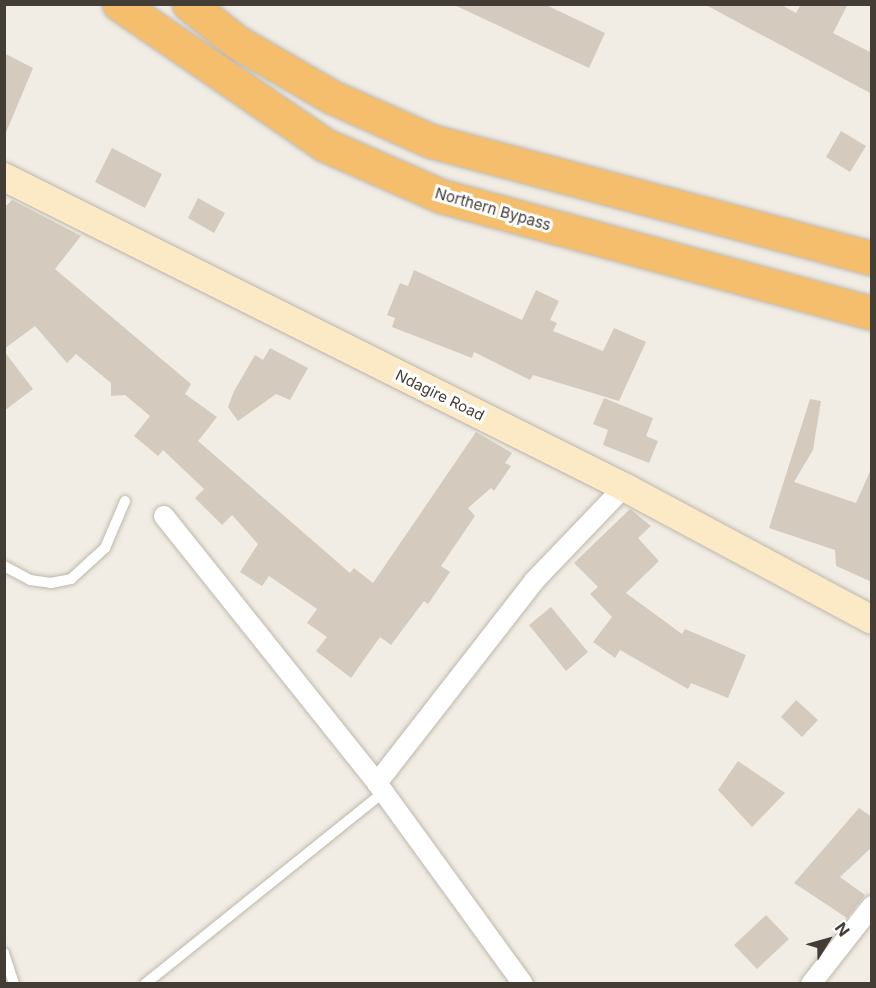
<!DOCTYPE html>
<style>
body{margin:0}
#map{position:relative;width:876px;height:988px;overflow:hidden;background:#f1ede5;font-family:Inter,sans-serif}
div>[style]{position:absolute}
.building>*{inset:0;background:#d5cabe}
.roads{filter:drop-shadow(0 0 2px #bfb7ab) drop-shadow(0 0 2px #bfb7ab)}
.lane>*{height:10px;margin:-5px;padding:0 5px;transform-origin:5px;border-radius:5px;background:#fff}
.street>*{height:20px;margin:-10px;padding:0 10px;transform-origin:10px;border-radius:10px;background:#fff}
.secondary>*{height:28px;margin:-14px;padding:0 14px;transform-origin:14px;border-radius:14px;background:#fbeac5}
.highway>*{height:33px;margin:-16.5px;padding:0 16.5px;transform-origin:16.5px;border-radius:16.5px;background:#f4be6d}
span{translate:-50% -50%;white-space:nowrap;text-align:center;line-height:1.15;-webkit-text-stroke:6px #fff;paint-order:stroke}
.street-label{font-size:15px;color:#433d35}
.frame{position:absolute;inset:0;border:6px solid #433d35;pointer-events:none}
.north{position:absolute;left:798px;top:910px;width:60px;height:60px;-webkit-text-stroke:4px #fff;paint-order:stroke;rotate:53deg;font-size:16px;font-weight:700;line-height:24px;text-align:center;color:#433d35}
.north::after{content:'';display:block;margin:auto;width:21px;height:27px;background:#433d35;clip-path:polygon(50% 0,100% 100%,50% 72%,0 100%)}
</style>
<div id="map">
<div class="building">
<div style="clip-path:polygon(452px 4px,544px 4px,605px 33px,589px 68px)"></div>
<div style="clip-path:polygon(704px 4px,780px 4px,796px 13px,801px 4px,848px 4px,833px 33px,872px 53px,872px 94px)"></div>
<div style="clip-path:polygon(4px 53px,33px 68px,5px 135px,4px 135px)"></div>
<div style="clip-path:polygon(841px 131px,866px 146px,850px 172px,826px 157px)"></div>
<div style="clip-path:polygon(112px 148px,162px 174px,145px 208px,95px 182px)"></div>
<div style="clip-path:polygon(198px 198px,225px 213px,214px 233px,188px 218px)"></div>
<div style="clip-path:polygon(12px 200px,81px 236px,55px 269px,191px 384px,185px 394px,217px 417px,198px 441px,350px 573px,354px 568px,373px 583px,476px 432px,512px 453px,505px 463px,511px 466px,494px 491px,491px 488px,468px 508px,475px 516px,441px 566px,450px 572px,428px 604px,424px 601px,391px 645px,380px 637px,351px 678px,316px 651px,327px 637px,307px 623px,317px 609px,269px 576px,262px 586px,240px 572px,258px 544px,232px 515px,222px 525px,195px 498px,204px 489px,163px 450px,158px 456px,134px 436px,150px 416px,125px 395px,111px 396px,111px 383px,76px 354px,67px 363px,35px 326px,4px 349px,4px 208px)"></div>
<div style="clip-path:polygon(414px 270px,522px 320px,536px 290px,559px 301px,550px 320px,557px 323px,553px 331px,603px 351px,614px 328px,646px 342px,619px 401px,533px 375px,530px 380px,474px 352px,472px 358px,392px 327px,395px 318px,387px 315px,400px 283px,408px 286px)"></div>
<div style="clip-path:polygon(270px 348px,308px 368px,290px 400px,276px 394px,238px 421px,228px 407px,234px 391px,255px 355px,263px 360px)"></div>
<div style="clip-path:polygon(4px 351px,33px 389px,4px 411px)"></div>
<div style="clip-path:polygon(604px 398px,653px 418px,646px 436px,658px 441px,649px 463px,603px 445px,608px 430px,593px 424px)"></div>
<div style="clip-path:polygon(810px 399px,821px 401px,813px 450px,794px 482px,856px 503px,872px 467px,872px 582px,836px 566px,835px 550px,769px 528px)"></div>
<div style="clip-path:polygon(630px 509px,651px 526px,638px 538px,659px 561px,626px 593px,682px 634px,685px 629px,746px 655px,728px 698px,691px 683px,688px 689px,620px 650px,615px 658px,593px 642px,612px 617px,590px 594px,598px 587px,574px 563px)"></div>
<div style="clip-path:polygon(551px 607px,588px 652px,566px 671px,529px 625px)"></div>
<div style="clip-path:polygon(796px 700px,818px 720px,802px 737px,781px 717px)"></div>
<div style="clip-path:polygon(738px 761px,785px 793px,752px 827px,718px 790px)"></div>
<div style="clip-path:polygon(859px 808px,872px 817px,872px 847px,840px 877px,865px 895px,847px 918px,794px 883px)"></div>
<div style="clip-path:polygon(766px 915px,789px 939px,757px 969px,734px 945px)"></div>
</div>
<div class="roads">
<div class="lane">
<div style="left:4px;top:566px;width:30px;rotate:28deg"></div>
<div style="left:30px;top:580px;width:21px;rotate:8deg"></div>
<div style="left:51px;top:583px;width:20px;rotate:-11deg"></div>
<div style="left:71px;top:579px;width:46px;rotate:-42.4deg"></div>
<div style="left:105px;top:548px;width:51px;rotate:-66.9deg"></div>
<div style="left:4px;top:953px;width:33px;rotate:72deg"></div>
<div style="left:145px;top:984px;width:307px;rotate:-38.8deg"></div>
</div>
<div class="street">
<div style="left:164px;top:516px;width:342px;rotate:51.4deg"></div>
<div style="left:377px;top:783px;width:248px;rotate:54deg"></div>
<div style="left:377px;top:783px;width:256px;rotate:-52.1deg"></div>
<div style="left:534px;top:581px;width:130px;rotate:-46.2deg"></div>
<div style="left:811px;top:984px;width:99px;rotate:-52deg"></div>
</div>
<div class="secondary">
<div style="left:4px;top:177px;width:693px;rotate:26.57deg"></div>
<div style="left:624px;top:487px;width:281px;rotate:28.2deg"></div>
</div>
<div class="highway">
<div style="left:119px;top:4px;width:250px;rotate:34.4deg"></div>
<div style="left:325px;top:145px;width:127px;rotate:23.7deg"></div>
<div style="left:441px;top:196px;width:447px;rotate:15.2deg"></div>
<div style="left:189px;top:4px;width:61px;rotate:38.4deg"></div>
<div style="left:237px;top:42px;width:110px;rotate:30.1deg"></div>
<div style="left:332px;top:97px;width:108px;rotate:24deg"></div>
<div style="left:431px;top:141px;width:456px;rotate:14.9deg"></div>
</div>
</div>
<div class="street-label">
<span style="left:493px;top:209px;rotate:16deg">Northern Bypass</span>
<span style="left:440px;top:395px;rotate:26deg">Ndagire Road</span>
</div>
<div class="frame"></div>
<div class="north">N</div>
</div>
